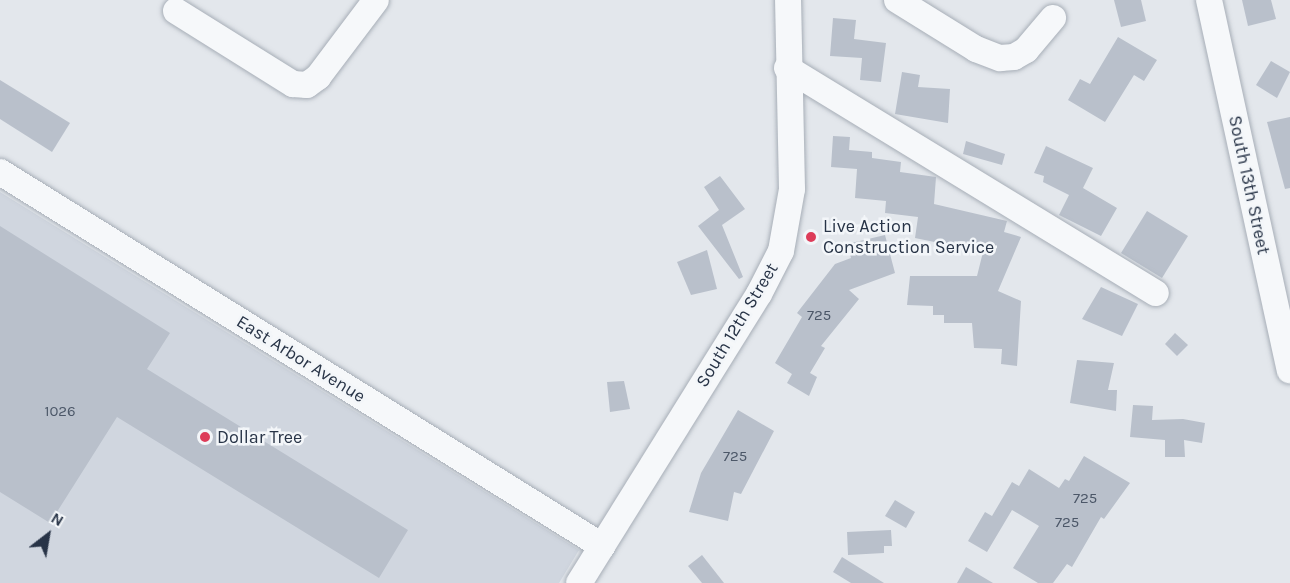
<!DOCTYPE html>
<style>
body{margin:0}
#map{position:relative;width:1290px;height:583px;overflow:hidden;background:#e3e7ec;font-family:Karla,sans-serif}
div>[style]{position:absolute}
.built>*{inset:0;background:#d0d6df}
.building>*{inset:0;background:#b9c0cb}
.roads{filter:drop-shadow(0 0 2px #a7aeb7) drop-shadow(0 0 2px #a7aeb7)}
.minor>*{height:26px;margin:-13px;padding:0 13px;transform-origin:13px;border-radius:13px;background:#f6f8fa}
.dots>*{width:16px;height:16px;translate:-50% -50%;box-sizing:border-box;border:3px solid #f3f6f9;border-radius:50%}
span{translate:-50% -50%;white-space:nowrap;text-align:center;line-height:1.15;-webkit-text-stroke:5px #f3f6f9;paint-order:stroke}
.number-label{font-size:15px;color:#4c5768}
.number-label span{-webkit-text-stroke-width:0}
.street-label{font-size:18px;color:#283447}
.poi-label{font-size:18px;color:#283447}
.left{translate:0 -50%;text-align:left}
.north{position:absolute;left:18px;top:505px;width:60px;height:60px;-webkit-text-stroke:4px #f3f6f9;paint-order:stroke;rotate:31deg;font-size:16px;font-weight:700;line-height:24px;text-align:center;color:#283447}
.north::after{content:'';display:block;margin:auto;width:21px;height:27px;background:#283447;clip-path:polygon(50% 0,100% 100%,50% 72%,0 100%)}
</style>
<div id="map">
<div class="built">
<div style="clip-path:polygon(0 192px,579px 550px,559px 583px,0 583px)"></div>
</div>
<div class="building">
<div style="clip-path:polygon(1114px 0,1141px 0,1146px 21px,1121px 27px)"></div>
<div style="clip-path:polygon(1242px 0,1271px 0,1276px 19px,1248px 26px)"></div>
<div style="clip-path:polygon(833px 18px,856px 20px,854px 39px,886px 43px,881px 82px,860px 80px,862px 58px,830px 56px)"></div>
<div style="clip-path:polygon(1118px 37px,1157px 60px,1144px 81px,1134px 75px,1105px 122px,1068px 100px,1080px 79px,1090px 84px)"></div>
<div style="clip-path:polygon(1271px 61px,1290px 72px,1277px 98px,1256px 85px)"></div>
<div style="clip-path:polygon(902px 72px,920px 75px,918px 87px,950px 89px,948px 123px,895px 114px)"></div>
<div style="clip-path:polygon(0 80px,70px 123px,52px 152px,0 119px)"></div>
<div style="clip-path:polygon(1290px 117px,1290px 188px,1285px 189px,1267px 122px)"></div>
<div style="clip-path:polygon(833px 136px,850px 137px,849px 150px,872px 152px,872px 158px,901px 162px,900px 172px,936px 177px,934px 204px,1007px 221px,1004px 232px,1021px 237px,998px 291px,1021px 301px,1017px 366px,1001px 364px,1002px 349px,974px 348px,972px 323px,944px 323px,944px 315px,933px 315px,933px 306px,907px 305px,910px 276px,977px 276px,983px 252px,915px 238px,918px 217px,885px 213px,886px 201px,855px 198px,857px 169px,831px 167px)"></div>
<div style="clip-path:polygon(966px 141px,1005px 154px,1002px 165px,963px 154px)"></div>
<div style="clip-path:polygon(1046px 146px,1093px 168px,1083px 188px,1117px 208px,1101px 236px,1059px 215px,1069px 195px,1043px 182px,1044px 176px,1034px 173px)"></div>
<div style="clip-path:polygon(720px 176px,745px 209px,722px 225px,743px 277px,739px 279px,698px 226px,719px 210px,704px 187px)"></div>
<div style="clip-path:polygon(1147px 211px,1188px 236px,1162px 278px,1121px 253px)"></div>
<div style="clip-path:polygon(0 226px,170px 333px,147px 369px,408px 530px,379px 578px,117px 417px,50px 523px,0 492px)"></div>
<div style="clip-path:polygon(885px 235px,895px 273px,849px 290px,859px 299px,821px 346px,825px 348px,810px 373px,817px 377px,809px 396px,787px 383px,792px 374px,775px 363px,802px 317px,797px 313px,835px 264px,851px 258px,847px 244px)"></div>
<div style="clip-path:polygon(707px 250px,717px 289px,691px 295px,677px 262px)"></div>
<div style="clip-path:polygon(1101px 287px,1138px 304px,1122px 336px,1082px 319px)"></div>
<div style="clip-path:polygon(1175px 333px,1188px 345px,1177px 356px,1165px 344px)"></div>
<div style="clip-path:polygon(1077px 360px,1114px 363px,1108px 390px,1117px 390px,1116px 411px,1070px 403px)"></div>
<div style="clip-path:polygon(624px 381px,630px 409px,610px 412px,607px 382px)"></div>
<div style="clip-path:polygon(1133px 405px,1153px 406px,1152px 420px,1183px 419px,1205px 423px,1202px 443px,1184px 440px,1185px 457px,1165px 457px,1165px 440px,1130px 437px)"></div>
<div style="clip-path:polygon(738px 410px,774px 431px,741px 494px,734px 492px,728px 521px,689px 512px,701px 473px)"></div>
<div style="clip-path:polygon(1084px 456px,1130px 483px,1104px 519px,1101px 517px,1072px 567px,1067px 564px,1053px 583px,1038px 583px,1013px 568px,1039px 526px,1012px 510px,987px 552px,968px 541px,985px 512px,992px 516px,1012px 482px,1019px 486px,1029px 469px,1059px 488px,1065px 479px,1069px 481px)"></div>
<div style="clip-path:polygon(895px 500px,915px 512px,906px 528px,885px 516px)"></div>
<div style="clip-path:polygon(891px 530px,892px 546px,884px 546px,884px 553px,848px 555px,847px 532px)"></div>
<div style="clip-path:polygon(702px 555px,724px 583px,702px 583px,688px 566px)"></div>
<div style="clip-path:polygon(842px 557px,884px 583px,851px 583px,833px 572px)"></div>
<div style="clip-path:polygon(966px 567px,993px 583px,957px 583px)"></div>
</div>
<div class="roads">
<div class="minor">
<div style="left:897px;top:0;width:93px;rotate:31.8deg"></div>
<div style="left:976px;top:49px;width:26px;rotate:21deg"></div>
<div style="left:1000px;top:58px;width:14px;rotate:-4deg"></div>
<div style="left:1014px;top:57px;width:14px;rotate:-30deg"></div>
<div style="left:1026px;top:50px;width:42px;rotate:-49.8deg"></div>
<div style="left:1209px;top:0;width:379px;rotate:77.7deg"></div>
<div style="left:176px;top:11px;width:138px;rotate:32deg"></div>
<div style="left:293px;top:84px;width:14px;rotate:4deg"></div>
<div style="left:307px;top:85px;width:14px;rotate:-36deg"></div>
<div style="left:318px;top:77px;width:96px;rotate:-53deg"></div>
<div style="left:787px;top:68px;width:432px;rotate:31.4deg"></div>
<div style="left:0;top:172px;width:709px;rotate:31.85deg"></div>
<div style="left:579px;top:583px;width:340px;rotate:-58.1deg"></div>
<div style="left:759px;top:294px;width:48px;rotate:-62.9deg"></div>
<div style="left:781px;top:251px;width:63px;rotate:-79.9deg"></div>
<div style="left:792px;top:189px;width:189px;rotate:-91.2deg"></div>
</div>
</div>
<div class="dots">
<div style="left:811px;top:237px;background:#dd3c59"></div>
<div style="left:205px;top:437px;background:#dd3c59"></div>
</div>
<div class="number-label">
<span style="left:819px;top:316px">725</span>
<span style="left:60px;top:412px">1026</span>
<span style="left:735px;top:457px">725</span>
<span style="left:1085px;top:499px">725</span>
<span style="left:1067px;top:523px">725</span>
</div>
<div class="street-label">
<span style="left:1249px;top:185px;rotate:78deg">South 13th Street</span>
<span style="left:737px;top:325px;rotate:-59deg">South 12th Street</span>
<span style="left:301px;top:359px;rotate:32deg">East Arbor Avenue</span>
</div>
<div class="poi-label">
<span class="left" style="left:823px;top:237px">Live Action<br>Construction Service</span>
<span class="left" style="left:217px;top:437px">Dollar Tree</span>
</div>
<div class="north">N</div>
</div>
